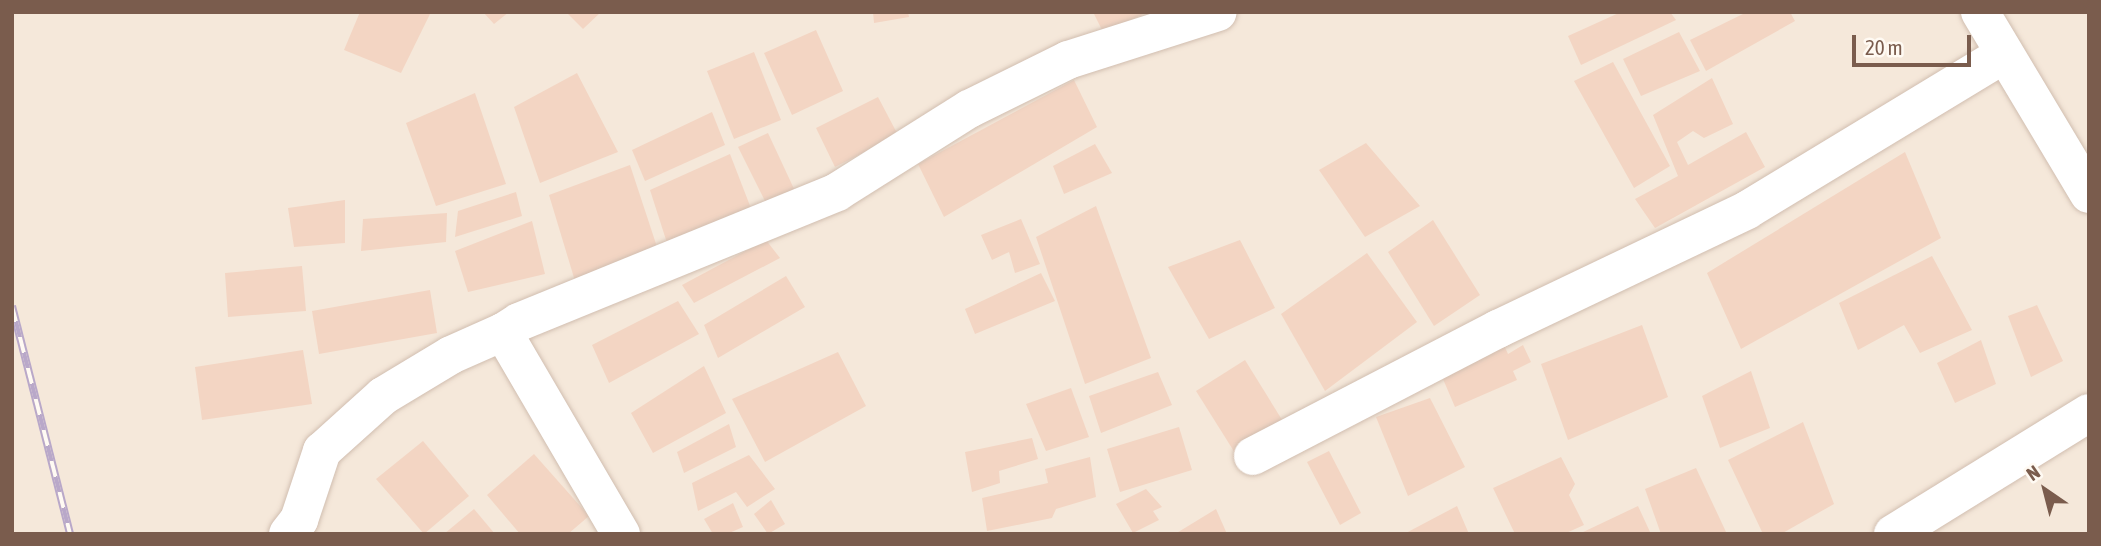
<!DOCTYPE html>
<style>
body{margin:0}
#map{position:relative;width:2101px;height:546px;overflow:hidden;background:#fdf6ec;font-family:"Asap Condensed",sans-serif}
div>[style]{position:absolute}
.residential>*{inset:0;background:#f5e8da}
.building>*{inset:0;background:#f3d5c3}
.roads{filter:drop-shadow(0 0 2px #d1beb0) drop-shadow(0 0 2px #d1beb0)}
.minor>*{height:38px;margin:-19px;padding:0 19px;transform-origin:19px;border-radius:19px;background:#fff}
.tertiary>*{height:38px;margin:-19px;padding:0 19px;transform-origin:19px;border-radius:19px;background:#fff}
.rail>*{height:8px;margin-top:-4px;transform-origin:0;background:repeating-linear-gradient(90deg,#fffaf3 0 16px,#b9a8c9 0 32px);box-sizing:border-box;border-block:2px solid #b9a8c9}
span{translate:-50% -50%;white-space:nowrap;text-align:center;line-height:1.15;-webkit-text-stroke:7px #fffaf3;paint-order:stroke}
.frame{position:absolute;inset:0;border:14px solid #7a5c4d;pointer-events:none}
.north{position:absolute;left:2010px;top:455px;width:70px;height:70px;-webkit-text-stroke:5px #fffaf3;paint-order:stroke;rotate:325deg;font-size:19px;font-weight:700;line-height:28px;text-align:center;color:#7a5c4d}
.north::after{content:'';display:block;margin:auto;width:24px;height:32px;background:#7a5c4d;clip-path:polygon(50% 0,100% 100%,50% 72%,0 100%)}
.scale{position:absolute;left:1852px;top:35px;width:119px;height:32px;box-sizing:border-box;border:4px solid #7a5c4d;border-top:0;padding-left:9px;font-size:21px;line-height:24px;white-space:nowrap;color:#7a5c4d;-webkit-text-stroke:5px #fffaf3;paint-order:stroke}
</style>
<div id="map">
<div class="residential">
<div style="clip-path:polygon(12px 12px,2089px 12px,2089px 534px,12px 534px)"></div>
</div>
<div class="building">
<div style="clip-path:polygon(360px 12px,431px 12px,401px 73px,344px 50px)"></div>
<div style="clip-path:polygon(483px 12px,509px 12px,494px 24px)"></div>
<div style="clip-path:polygon(566px 12px,601px 12px,583px 29px)"></div>
<div style="clip-path:polygon(873px 12px,908px 12px,909px 17px,874px 23px)"></div>
<div style="clip-path:polygon(1093px 12px,1147px 12px,1104px 34px)"></div>
<div style="clip-path:polygon(1621px 12px,1670px 12px,1676px 20px,1581px 65px,1568px 36px)"></div>
<div style="clip-path:polygon(1747px 12px,1790px 12px,1795px 21px,1706px 71px,1690px 40px)"></div>
<div style="clip-path:polygon(816px 30px,843px 91px,792px 115px,764px 53px)"></div>
<div style="clip-path:polygon(1679px 32px,1700px 71px,1641px 96px,1623px 59px)"></div>
<div style="clip-path:polygon(754px 52px,781px 120px,734px 139px,707px 71px)"></div>
<div style="clip-path:polygon(1613px 62px,1670px 166px,1634px 188px,1574px 81px)"></div>
<div style="clip-path:polygon(577px 73px,618px 152px,540px 183px,514px 107px)"></div>
<div style="clip-path:polygon(1712px 78px,1733px 124px,1704px 138px,1693px 131px,1677px 142px,1688px 165px,1746px 132px,1765px 167px,1655px 228px,1635px 199px,1678px 176px,1653px 115px)"></div>
<div style="clip-path:polygon(1074px 80px,1097px 127px,944px 217px,918px 164px)"></div>
<div style="clip-path:polygon(475px 93px,506px 184px,436px 206px,406px 123px)"></div>
<div style="clip-path:polygon(878px 97px,898px 135px,835px 167px,816px 128px)"></div>
<div style="clip-path:polygon(712px 112px,725px 145px,645px 181px,632px 150px)"></div>
<div style="clip-path:polygon(768px 133px,795px 191px,767px 205px,738px 147px)"></div>
<div style="clip-path:polygon(1366px 143px,1420px 206px,1365px 237px,1319px 170px)"></div>
<div style="clip-path:polygon(1095px 144px,1112px 173px,1064px 194px,1053px 166px)"></div>
<div style="clip-path:polygon(1905px 152px,1941px 238px,1741px 349px,1707px 273px)"></div>
<div style="clip-path:polygon(730px 154px,752px 211px,668px 246px,650px 190px)"></div>
<div style="clip-path:polygon(630px 165px,661px 259px,575px 281px,549px 195px)"></div>
<div style="clip-path:polygon(516px 192px,522px 216px,455px 237px,458px 211px)"></div>
<div style="clip-path:polygon(345px 200px,345px 243px,294px 247px,288px 208px)"></div>
<div style="clip-path:polygon(1096px 206px,1151px 358px,1085px 384px,1036px 237px)"></div>
<div style="clip-path:polygon(447px 213px,446px 242px,361px 251px,363px 219px)"></div>
<div style="clip-path:polygon(1021px 219px,1040px 264px,1015px 273px,1009px 252px,992px 260px,981px 235px)"></div>
<div style="clip-path:polygon(1433px 220px,1480px 295px,1434px 326px,1388px 252px)"></div>
<div style="clip-path:polygon(532px 221px,545px 274px,468px 292px,455px 251px)"></div>
<div style="clip-path:polygon(766px 240px,780px 258px,694px 303px,682px 285px)"></div>
<div style="clip-path:polygon(1240px 240px,1275px 308px,1209px 339px,1168px 267px)"></div>
<div style="clip-path:polygon(1367px 253px,1417px 322px,1325px 391px,1281px 314px)"></div>
<div style="clip-path:polygon(1932px 256px,1972px 330px,1920px 353px,1904px 325px,1858px 350px,1839px 303px)"></div>
<div style="clip-path:polygon(302px 266px,306px 311px,228px 317px,225px 273px)"></div>
<div style="clip-path:polygon(1041px 273px,1055px 301px,975px 334px,965px 309px)"></div>
<div style="clip-path:polygon(786px 276px,805px 307px,718px 358px,704px 325px)"></div>
<div style="clip-path:polygon(430px 290px,437px 333px,319px 354px,312px 311px)"></div>
<div style="clip-path:polygon(678px 301px,699px 334px,609px 383px,592px 345px)"></div>
<div style="clip-path:polygon(2037px 305px,2063px 361px,2031px 377px,2008px 316px)"></div>
<div style="clip-path:polygon(1642px 325px,1668px 397px,1568px 440px,1541px 364px)"></div>
<div style="clip-path:polygon(1981px 340px,1996px 384px,1955px 403px,1937px 363px)"></div>
<div style="clip-path:polygon(1503px 343px,1508px 354px,1523px 345px,1531px 362px,1513px 371px,1517px 380px,1455px 407px,1440px 372px)"></div>
<div style="clip-path:polygon(303px 350px,312px 404px,202px 420px,195px 367px)"></div>
<div style="clip-path:polygon(838px 352px,866px 406px,765px 462px,732px 399px)"></div>
<div style="clip-path:polygon(1245px 360px,1284px 423px,1235px 453px,1196px 391px)"></div>
<div style="clip-path:polygon(704px 366px,726px 413px,653px 453px,631px 413px)"></div>
<div style="clip-path:polygon(1751px 371px,1770px 428px,1720px 448px,1702px 396px)"></div>
<div style="clip-path:polygon(1158px 372px,1172px 405px,1101px 433px,1089px 396px)"></div>
<div style="clip-path:polygon(1071px 388px,1089px 437px,1046px 451px,1026px 404px)"></div>
<div style="clip-path:polygon(1430px 398px,1465px 467px,1408px 496px,1376px 417px)"></div>
<div style="clip-path:polygon(1803px 422px,1834px 504px,1781px 534px,1763px 534px,1728px 460px)"></div>
<div style="clip-path:polygon(729px 424px,736px 447px,684px 473px,677px 452px)"></div>
<div style="clip-path:polygon(1179px 427px,1192px 470px,1120px 492px,1107px 449px)"></div>
<div style="clip-path:polygon(1032px 438px,1038px 459px,999px 471px,1000px 483px,972px 492px,965px 452px)"></div>
<div style="clip-path:polygon(423px 441px,469px 496px,424px 534px,376px 479px)"></div>
<div style="clip-path:polygon(1329px 451px,1361px 513px,1340px 525px,1307px 462px)"></div>
<div style="clip-path:polygon(534px 454px,589px 516px,568px 534px,520px 534px,487px 495px)"></div>
<div style="clip-path:polygon(749px 455px,775px 489px,747px 507px,736px 492px,698px 511px,692px 483px)"></div>
<div style="clip-path:polygon(1090px 457px,1096px 497px,1056px 509px,1052px 518px,987px 531px,982px 498px,1048px 483px,1045px 469px)"></div>
<div style="clip-path:polygon(1561px 457px,1575px 484px,1569px 495px,1584px 525px,1564px 534px,1515px 534px,1493px 488px)"></div>
<div style="clip-path:polygon(1696px 468px,1727px 534px,1661px 534px,1645px 489px)"></div>
<div style="clip-path:polygon(1146px 489px,1162px 507px,1153px 511px,1159px 520px,1133px 533px,1116px 504px)"></div>
<div style="clip-path:polygon(771px 500px,785px 524px,768px 534px,754px 514px)"></div>
<div style="clip-path:polygon(733px 503px,743px 527px,727px 534px,713px 534px,704px 519px)"></div>
<div style="clip-path:polygon(1457px 506px,1469px 534px,1404px 534px)"></div>
<div style="clip-path:polygon(1638px 506px,1651px 534px,1579px 534px)"></div>
<div style="clip-path:polygon(474px 509px,495px 534px,444px 534px)"></div>
<div style="clip-path:polygon(1216px 509px,1227px 534px,1175px 534px)"></div>
</div>
<div class="roads">
<div class="minor">
<div style="left:1253px;top:456px;width:276px;rotate:-27.4deg"></div>
<div style="left:1498px;top:329px;width:276px;rotate:-25.5deg"></div>
<div style="left:1747px;top:210px;width:301px;rotate:-31.2deg"></div>
<div style="left:288px;top:534px;width:18px;rotate:-52deg"></div>
<div style="left:299px;top:520px;width:73px;rotate:-71.6deg"></div>
<div style="left:322px;top:451px;width:82px;rotate:-42deg"></div>
<div style="left:383px;top:396px;width:79px;rotate:-31.1deg"></div>
<div style="left:451px;top:355px;width:57px;rotate:-23.9deg"></div>
<div style="left:621px;top:534px;width:234px;rotate:-120.3deg"></div>
<div style="left:503px;top:332px;width:19px;rotate:-32deg"></div>
<div style="left:519px;top:322px;width:344px;rotate:-22.2deg"></div>
<div style="left:837px;top:192px;width:156px;rotate:-32.2deg"></div>
<div style="left:969px;top:109px;width:110px;rotate:-26.3deg"></div>
<div style="left:1068px;top:60px;width:157px;rotate:-17.7deg"></div>
<div style="left:1893px;top:534px;width:230px;rotate:-31.7deg"></div>
</div>
<div class="tertiary">
<div style="left:1980px;top:12px;width:212px;rotate:59.1deg"></div>
</div>
</div>
<div class="rail">
<div style="left:12px;top:306px;width:235px;rotate:75.7deg"></div>
</div>
<div class="frame"></div>
<div class="north">N</div>
<div class="scale">20 m</div>
</div>
